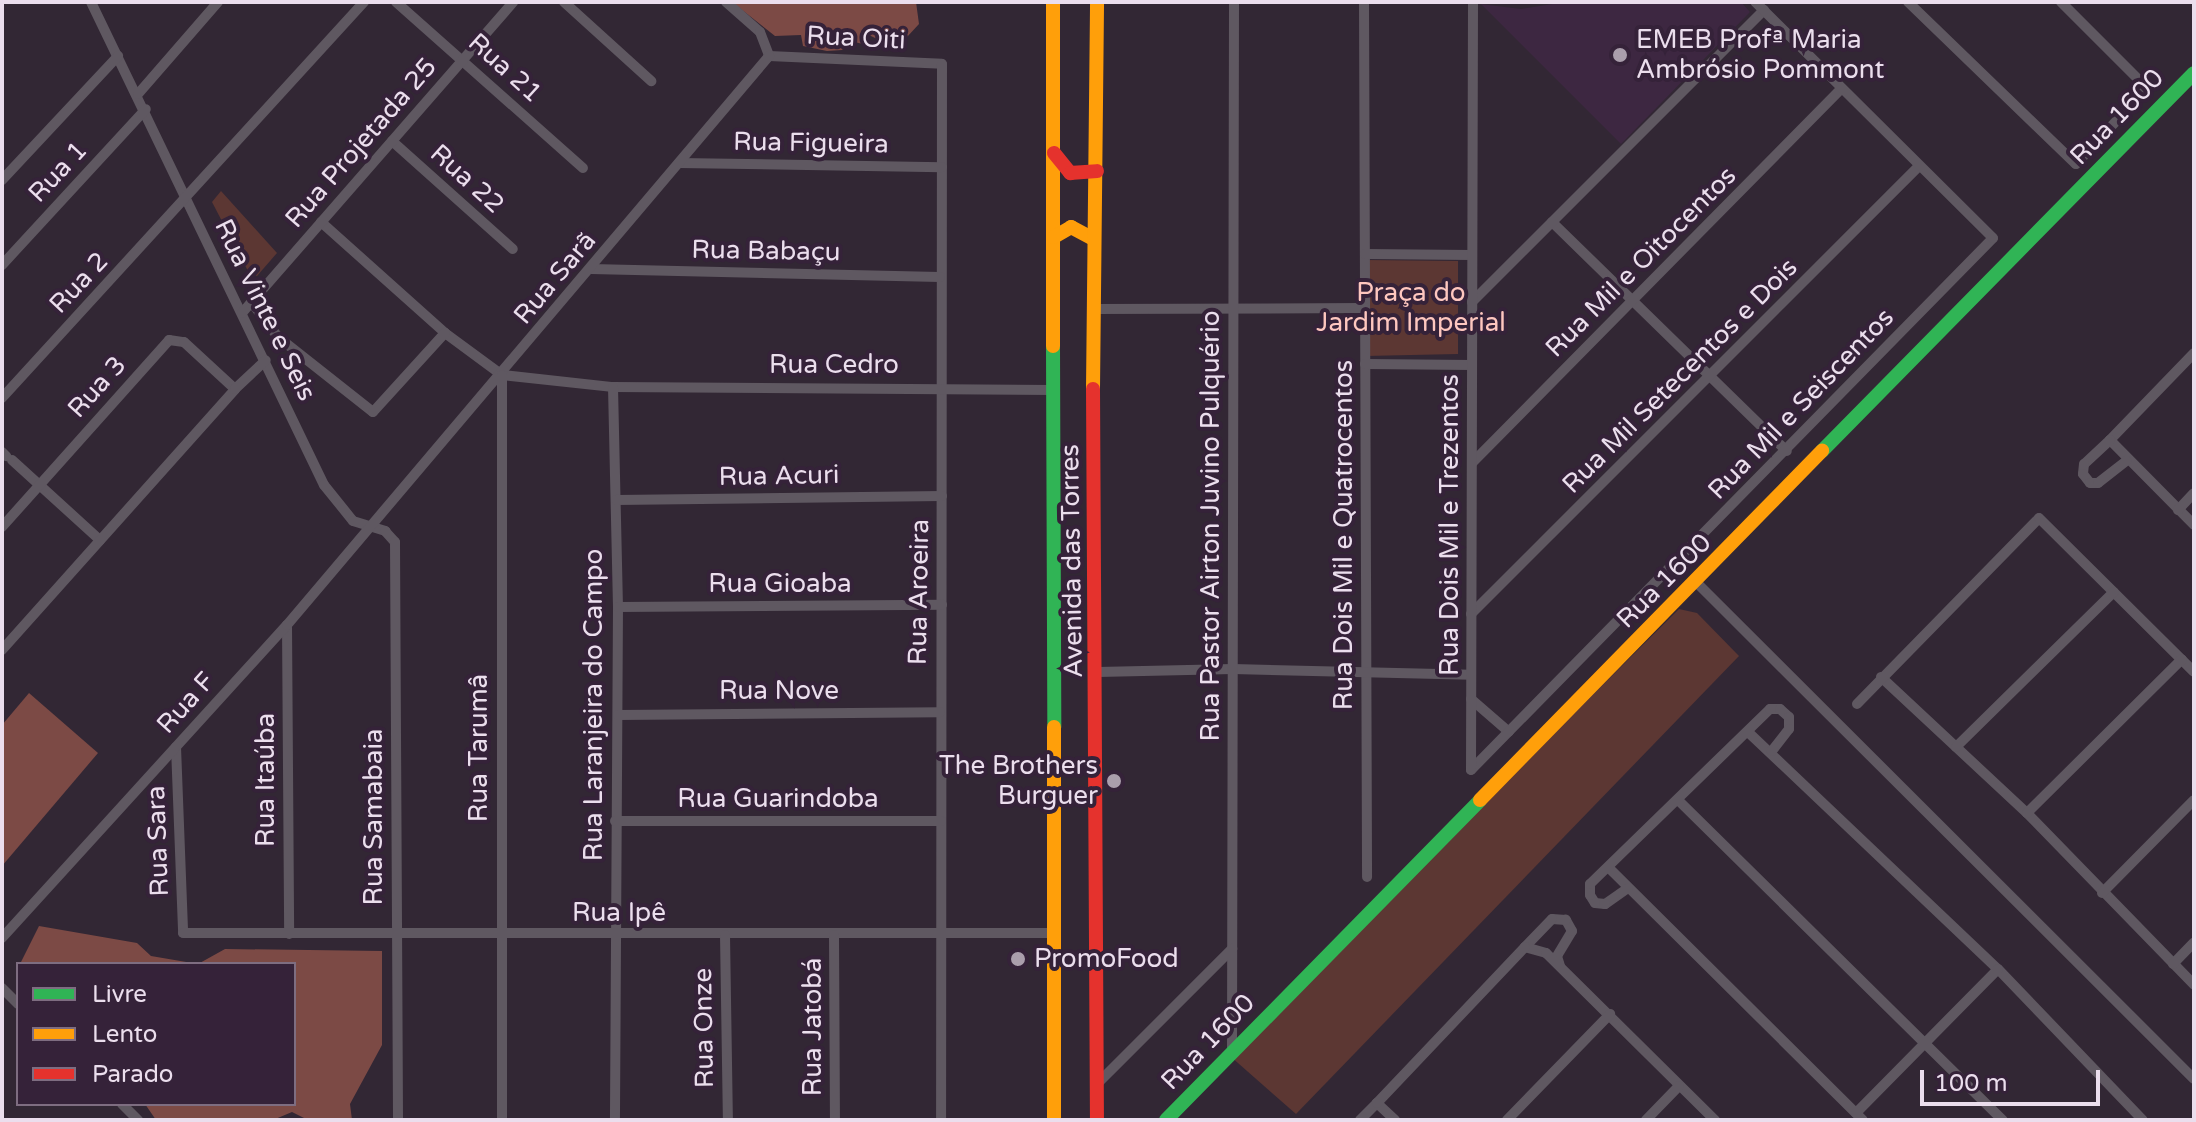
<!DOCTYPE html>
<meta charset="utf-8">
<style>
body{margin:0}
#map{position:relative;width:2196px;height:1122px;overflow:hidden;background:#322734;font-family:"Varela Round",sans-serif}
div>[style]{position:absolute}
.built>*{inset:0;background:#3d2741}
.green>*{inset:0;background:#5c3733}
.forest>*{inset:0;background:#7c4a45}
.street>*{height:10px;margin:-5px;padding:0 5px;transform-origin:5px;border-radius:5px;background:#5f5861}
.fast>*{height:14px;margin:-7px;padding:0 7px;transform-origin:7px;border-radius:7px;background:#30b455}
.slow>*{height:14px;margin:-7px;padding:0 7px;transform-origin:7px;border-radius:7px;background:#ff9f0a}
.jam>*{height:14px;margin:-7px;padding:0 7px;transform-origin:7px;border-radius:7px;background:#e5322d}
.dots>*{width:22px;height:22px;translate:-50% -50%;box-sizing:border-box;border:4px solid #352239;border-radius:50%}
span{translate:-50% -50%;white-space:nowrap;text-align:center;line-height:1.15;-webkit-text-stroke:8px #352239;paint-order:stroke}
.street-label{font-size:26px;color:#ebdeed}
.poi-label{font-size:26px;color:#ebdeed}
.left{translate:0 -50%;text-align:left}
.right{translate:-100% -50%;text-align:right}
.park-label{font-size:26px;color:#fec7bf}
.frame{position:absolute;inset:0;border:4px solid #ebdeed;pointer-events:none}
.legend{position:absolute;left:16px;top:962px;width:280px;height:144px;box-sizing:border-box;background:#352239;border:2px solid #7e6d81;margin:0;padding:10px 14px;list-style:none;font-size:24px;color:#ebdeed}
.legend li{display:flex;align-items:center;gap:16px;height:40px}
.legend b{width:40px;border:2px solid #7e6d81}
.scale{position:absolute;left:1920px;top:1070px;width:180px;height:36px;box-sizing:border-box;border:4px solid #ebdeed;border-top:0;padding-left:10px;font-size:24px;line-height:28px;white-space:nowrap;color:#ebdeed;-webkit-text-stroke:6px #352239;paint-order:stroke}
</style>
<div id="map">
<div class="built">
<div style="clip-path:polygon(1565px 2px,1741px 2px,1750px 12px,1621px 144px,1481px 4px,1521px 9px)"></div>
</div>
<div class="green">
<div style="clip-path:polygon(221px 191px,277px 253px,257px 276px,249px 273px,212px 202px)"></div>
<div style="clip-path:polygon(1366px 260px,1458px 261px,1458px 354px,1365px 356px)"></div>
<div style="clip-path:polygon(1679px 609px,1697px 613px,1739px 656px,1296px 1114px,1230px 1056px)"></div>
</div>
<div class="forest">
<div style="clip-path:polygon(732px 2px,916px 2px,919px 24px,907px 37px,900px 32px,881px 41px,867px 34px,863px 44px,850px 41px,842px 50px,827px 51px,803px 46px,801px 35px,775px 36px)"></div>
<div style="clip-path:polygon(29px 693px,98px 753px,2px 866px,2px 725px)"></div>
<div style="clip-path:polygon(39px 926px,137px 943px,151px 956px,198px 964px,225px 949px,382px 951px,382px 1045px,350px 1104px,352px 1120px,308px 1120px,292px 1112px,273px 1120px,156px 1120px,145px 1104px,294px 1104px,294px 964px,20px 964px)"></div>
</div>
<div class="street">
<div style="left:91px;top:2px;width:536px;rotate:64.25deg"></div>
<div style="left:324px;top:485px;width:46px;rotate:51.1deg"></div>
<div style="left:353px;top:521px;width:34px;rotate:17deg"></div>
<div style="left:385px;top:531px;width:15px;rotate:48deg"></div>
<div style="left:395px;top:542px;width:578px;rotate:89.7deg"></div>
<div style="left:396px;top:2px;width:250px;rotate:41.6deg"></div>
<div style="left:564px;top:2px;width:118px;rotate:42.2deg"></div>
<div style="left:726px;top:2px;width:45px;rotate:41.4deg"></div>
<div style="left:760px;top:32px;width:26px;rotate:69deg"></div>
<div style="left:1364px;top:2px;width:875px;rotate:89.8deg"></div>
<div style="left:1908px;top:2px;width:233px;rotate:44deg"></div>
<div style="left:2076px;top:164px;width:104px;rotate:-46.9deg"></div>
<div style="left:2147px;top:88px;width:122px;rotate:-135deg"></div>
<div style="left:769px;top:56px;width:173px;rotate:2.6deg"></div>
<div style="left:942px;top:64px;width:1056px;rotate:90.05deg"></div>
<div style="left:138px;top:94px;width:122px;rotate:-49deg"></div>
<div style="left:392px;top:141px;width:162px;rotate:41.8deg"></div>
<div style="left:679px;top:163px;width:263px;rotate:0.9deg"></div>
<div style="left:2px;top:180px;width:170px;rotate:-46.9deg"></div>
<div style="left:321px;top:222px;width:166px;rotate:41.8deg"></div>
<div style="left:445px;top:333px;width:71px;rotate:36.4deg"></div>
<div style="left:1552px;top:222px;width:328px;rotate:44.3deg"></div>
<div style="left:1365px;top:254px;width:107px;rotate:0.5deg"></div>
<div style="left:2px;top:265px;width:212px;rotate:-47.3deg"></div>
<div style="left:591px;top:269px;width:349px;rotate:1.3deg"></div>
<div style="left:1472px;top:302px;width:413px;rotate:-45deg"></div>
<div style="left:252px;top:303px;width:43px;rotate:52.6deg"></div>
<div style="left:278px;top:337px;width:121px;rotate:38.3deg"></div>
<div style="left:373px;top:412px;width:107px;rotate:-47.7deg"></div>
<div style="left:1093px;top:309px;width:272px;rotate:-0.2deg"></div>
<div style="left:242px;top:313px;width:413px;rotate:-48.9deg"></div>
<div style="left:2194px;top:353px;width:121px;rotate:134deg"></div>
<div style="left:2110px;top:440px;width:120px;rotate:45.3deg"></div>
<div style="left:1365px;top:364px;width:107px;rotate:0.5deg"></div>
<div style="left:502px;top:375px;width:112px;rotate:6.2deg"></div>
<div style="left:613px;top:387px;width:441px;rotate:0.4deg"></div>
<div style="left:613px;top:387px;width:220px;rotate:88.7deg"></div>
<div style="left:618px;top:607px;width:513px;rotate:90.34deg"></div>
<div style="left:2px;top:398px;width:537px;rotate:-47.57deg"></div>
<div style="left:2110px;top:440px;width:35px;rotate:137deg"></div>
<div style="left:2084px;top:464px;width:10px;rotate:96deg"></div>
<div style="left:2083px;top:474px;width:11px;rotate:52deg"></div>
<div style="left:2090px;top:483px;width:8px"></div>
<div style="left:2098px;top:483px;width:36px;rotate:-38deg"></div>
<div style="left:2px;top:452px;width:6px;rotate:45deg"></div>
<div style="left:12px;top:460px;width:119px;rotate:42.3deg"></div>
<div style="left:1472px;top:463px;width:524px;rotate:-45.39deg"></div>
<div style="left:616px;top:500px;width:326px;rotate:-0.7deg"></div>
<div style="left:2178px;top:510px;width:23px;rotate:-47deg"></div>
<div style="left:2px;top:527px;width:251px;rotate:-48.2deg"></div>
<div style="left:169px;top:340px;width:15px;rotate:8deg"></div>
<div style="left:184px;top:342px;width:69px;rotate:42.7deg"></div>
<div style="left:1697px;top:583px;width:702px;rotate:44.94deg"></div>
<div style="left:618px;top:607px;width:324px;rotate:-0.4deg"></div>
<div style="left:1471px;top:614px;width:632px;rotate:-45deg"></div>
<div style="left:287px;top:625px;width:309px;rotate:89.6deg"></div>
<div style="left:2px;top:650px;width:350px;rotate:-48.2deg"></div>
<div style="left:235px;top:389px;width:42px;rotate:-43.1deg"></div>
<div style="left:1098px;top:672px;width:135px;rotate:-1.3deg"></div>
<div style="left:1233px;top:669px;width:238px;rotate:1.4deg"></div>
<div style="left:1881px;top:677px;width:200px;rotate:43deg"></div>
<div style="left:2027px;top:813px;width:240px;rotate:45.8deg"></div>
<div style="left:1471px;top:699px;width:50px;rotate:41deg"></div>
<div style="left:1857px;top:704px;width:260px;rotate:-45.6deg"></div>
<div style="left:2039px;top:518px;width:218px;rotate:44.8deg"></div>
<div style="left:618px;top:715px;width:322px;rotate:-0.5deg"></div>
<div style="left:1748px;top:732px;width:344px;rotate:43.5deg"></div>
<div style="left:1998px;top:969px;width:209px;rotate:46.2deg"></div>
<div style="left:176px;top:747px;width:186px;rotate:87.8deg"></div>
<div style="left:183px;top:933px;width:872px"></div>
<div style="left:1956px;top:747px;width:221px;rotate:-44.5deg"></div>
<div style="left:1471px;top:770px;width:745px;rotate:-45.54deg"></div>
<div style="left:1993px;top:238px;width:335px;rotate:-135.2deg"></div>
<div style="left:1471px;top:770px;width:768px;rotate:-89.85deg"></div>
<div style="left:1678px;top:800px;width:456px;rotate:44.6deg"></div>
<div style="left:2027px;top:813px;width:218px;rotate:-44.8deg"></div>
<div style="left:615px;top:821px;width:326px"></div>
<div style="left:1610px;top:869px;width:356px;rotate:44.8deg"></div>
<div style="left:1628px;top:888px;width:28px;rotate:145deg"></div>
<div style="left:1605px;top:904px;width:10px;rotate:-174deg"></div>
<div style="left:1595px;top:903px;width:9px;rotate:-122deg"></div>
<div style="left:1590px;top:895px;width:11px;rotate:-90deg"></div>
<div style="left:1590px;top:884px;width:251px;rotate:-44.2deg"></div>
<div style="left:1770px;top:709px;width:10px"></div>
<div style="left:1780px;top:709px;width:12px;rotate:42deg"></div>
<div style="left:1789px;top:717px;width:12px;rotate:90deg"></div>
<div style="left:1789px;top:729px;width:28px;rotate:128deg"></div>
<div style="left:2102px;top:893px;width:131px;rotate:-45.3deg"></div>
<div style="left:725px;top:935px;width:185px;rotate:89.1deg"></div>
<div style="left:834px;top:935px;width:185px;rotate:89.7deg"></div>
<div style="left:2px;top:938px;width:423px;rotate:-47.7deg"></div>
<div style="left:287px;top:625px;width:746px;rotate:-49.73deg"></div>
<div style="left:2173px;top:964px;width:30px;rotate:-46deg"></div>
<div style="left:1560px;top:966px;width:10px;rotate:-107deg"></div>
<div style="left:1557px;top:956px;width:29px;rotate:-59deg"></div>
<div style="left:1572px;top:931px;width:13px;rotate:-119deg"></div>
<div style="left:1566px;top:920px;width:14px;rotate:-176deg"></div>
<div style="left:1552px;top:919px;width:39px;rotate:134deg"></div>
<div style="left:1525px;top:947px;width:22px;rotate:16deg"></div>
<div style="left:1546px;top:953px;width:238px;rotate:44.7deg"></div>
<div style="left:2px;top:988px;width:23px;rotate:45deg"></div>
<div style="left:1232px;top:1051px;width:1049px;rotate:-89.89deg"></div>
<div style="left:1098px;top:1083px;width:190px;rotate:-45deg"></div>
<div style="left:122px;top:1104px;width:23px;rotate:45deg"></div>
<div style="left:1856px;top:1113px;width:202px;rotate:-45.4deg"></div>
<div style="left:502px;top:1120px;width:745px;rotate:-90deg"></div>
<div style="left:1360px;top:1120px;width:24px;rotate:-45deg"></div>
<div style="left:1395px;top:1120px;width:25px;rotate:-137deg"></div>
<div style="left:1377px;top:1103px;width:215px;rotate:-46.5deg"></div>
<div style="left:1507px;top:1120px;width:148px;rotate:-45.8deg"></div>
<div style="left:1646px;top:1120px;width:47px;rotate:-45.9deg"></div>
</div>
<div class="fast">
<div style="left:1053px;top:346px;width:381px;rotate:89.8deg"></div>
<div style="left:1822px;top:451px;width:530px;rotate:-45.46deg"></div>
<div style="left:1166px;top:1120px;width:448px;rotate:-45.5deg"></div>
</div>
<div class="slow">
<div style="left:1053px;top:2px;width:344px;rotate:90deg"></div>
<div style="left:1054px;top:237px;width:20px;rotate:-30deg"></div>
<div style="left:1071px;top:227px;width:26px;rotate:28deg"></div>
<div style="left:1093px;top:389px;width:387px;rotate:-89.4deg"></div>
<div style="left:1054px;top:727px;width:393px;rotate:90deg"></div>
<div style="left:1480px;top:800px;width:489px;rotate:-45.6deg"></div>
</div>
<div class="jam">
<div style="left:1054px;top:153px;width:26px;rotate:51deg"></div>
<div style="left:1070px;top:173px;width:27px;rotate:-4deg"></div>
<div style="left:1093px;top:389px;width:731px;rotate:89.69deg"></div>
</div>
<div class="dots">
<div style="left:1620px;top:55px;background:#aa9eac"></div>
<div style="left:1114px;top:781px;background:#aa9eac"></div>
<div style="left:1018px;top:959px;background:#aa9eac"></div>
</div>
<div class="street-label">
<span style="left:856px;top:38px;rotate:3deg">Rua Oiti</span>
<span style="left:505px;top:68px;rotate:42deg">Rua 21</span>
<span style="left:2117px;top:117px;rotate:-46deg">Rua 1600</span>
<span style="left:361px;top:143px;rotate:-49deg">Rua Projetada 25</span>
<span style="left:811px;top:143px;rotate:1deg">Rua Figueira</span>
<span style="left:58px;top:172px;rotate:-47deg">Rua 1</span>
<span style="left:467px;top:179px;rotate:42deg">Rua 22</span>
<span style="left:766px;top:251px;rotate:1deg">Rua Babaçu</span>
<span style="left:1641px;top:262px;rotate:-45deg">Rua Mil e Oitocentos</span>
<span style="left:555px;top:278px;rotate:-50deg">Rua Sarã</span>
<span style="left:79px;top:283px;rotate:-47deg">Rua 2</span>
<span style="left:265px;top:310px;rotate:64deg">Rua Vinte e Seis</span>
<span style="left:834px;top:365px">Rua Cedro</span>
<span style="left:1680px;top:376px;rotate:-45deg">Rua Mil Setecentos e Dois</span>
<span style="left:97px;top:387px;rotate:-48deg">Rua 3</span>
<span style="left:1801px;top:404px;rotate:-46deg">Rua Mil e Seiscentos</span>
<span style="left:779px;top:476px;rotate:-1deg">Rua Acuri</span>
<span style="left:1450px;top:525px;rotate:-90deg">Rua Dois Mil e Trezentos</span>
<span style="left:1211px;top:526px;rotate:-90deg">Rua Pastor Airton Juvino Pulquério</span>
<span style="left:1344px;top:535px;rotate:-90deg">Rua Dois Mil e Quatrocentos</span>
<span style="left:1072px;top:561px;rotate:-91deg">Avenida das Torres</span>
<span style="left:1664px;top:581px;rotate:-45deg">Rua 1600</span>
<span style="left:780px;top:584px">Rua Gioaba</span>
<span style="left:919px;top:592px;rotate:-89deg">Rua Aroeira</span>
<span style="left:779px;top:691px">Rua Nove</span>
<span style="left:186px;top:703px;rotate:-48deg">Rua F</span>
<span style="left:594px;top:705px;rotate:-90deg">Rua Laranjeira do Campo</span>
<span style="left:479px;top:748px;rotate:-90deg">Rua Tarumâ</span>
<span style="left:266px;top:780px;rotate:-90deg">Rua Itaúba</span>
<span style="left:778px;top:799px">Rua Guarindoba</span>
<span style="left:374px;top:817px;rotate:-90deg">Rua Samabaia</span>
<span style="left:158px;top:841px;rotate:-92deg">Rua Sara</span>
<span style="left:619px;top:913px">Rua Ipê</span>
<span style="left:813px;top:1027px;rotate:-90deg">Rua Jatobá</span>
<span style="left:704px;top:1028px;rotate:-91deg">Rua Onze</span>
<span style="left:1208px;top:1042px;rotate:-46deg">Rua 1600</span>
</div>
<div class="poi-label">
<span class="left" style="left:1636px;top:55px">EMEB Profª Maria<br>Ambrósio Pommont</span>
<span class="right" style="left:1098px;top:781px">The Brothers<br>Burguer</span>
<span class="left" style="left:1034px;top:959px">PromoFood</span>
</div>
<div class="park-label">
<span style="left:1411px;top:308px">Praça do<br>Jardim Imperial</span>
</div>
<div class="frame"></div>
<ul class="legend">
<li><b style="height:10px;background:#30b455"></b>Livre</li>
<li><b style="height:10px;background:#ff9f0a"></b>Lento</li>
<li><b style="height:10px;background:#e5322d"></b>Parado</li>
</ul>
<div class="scale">100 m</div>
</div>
